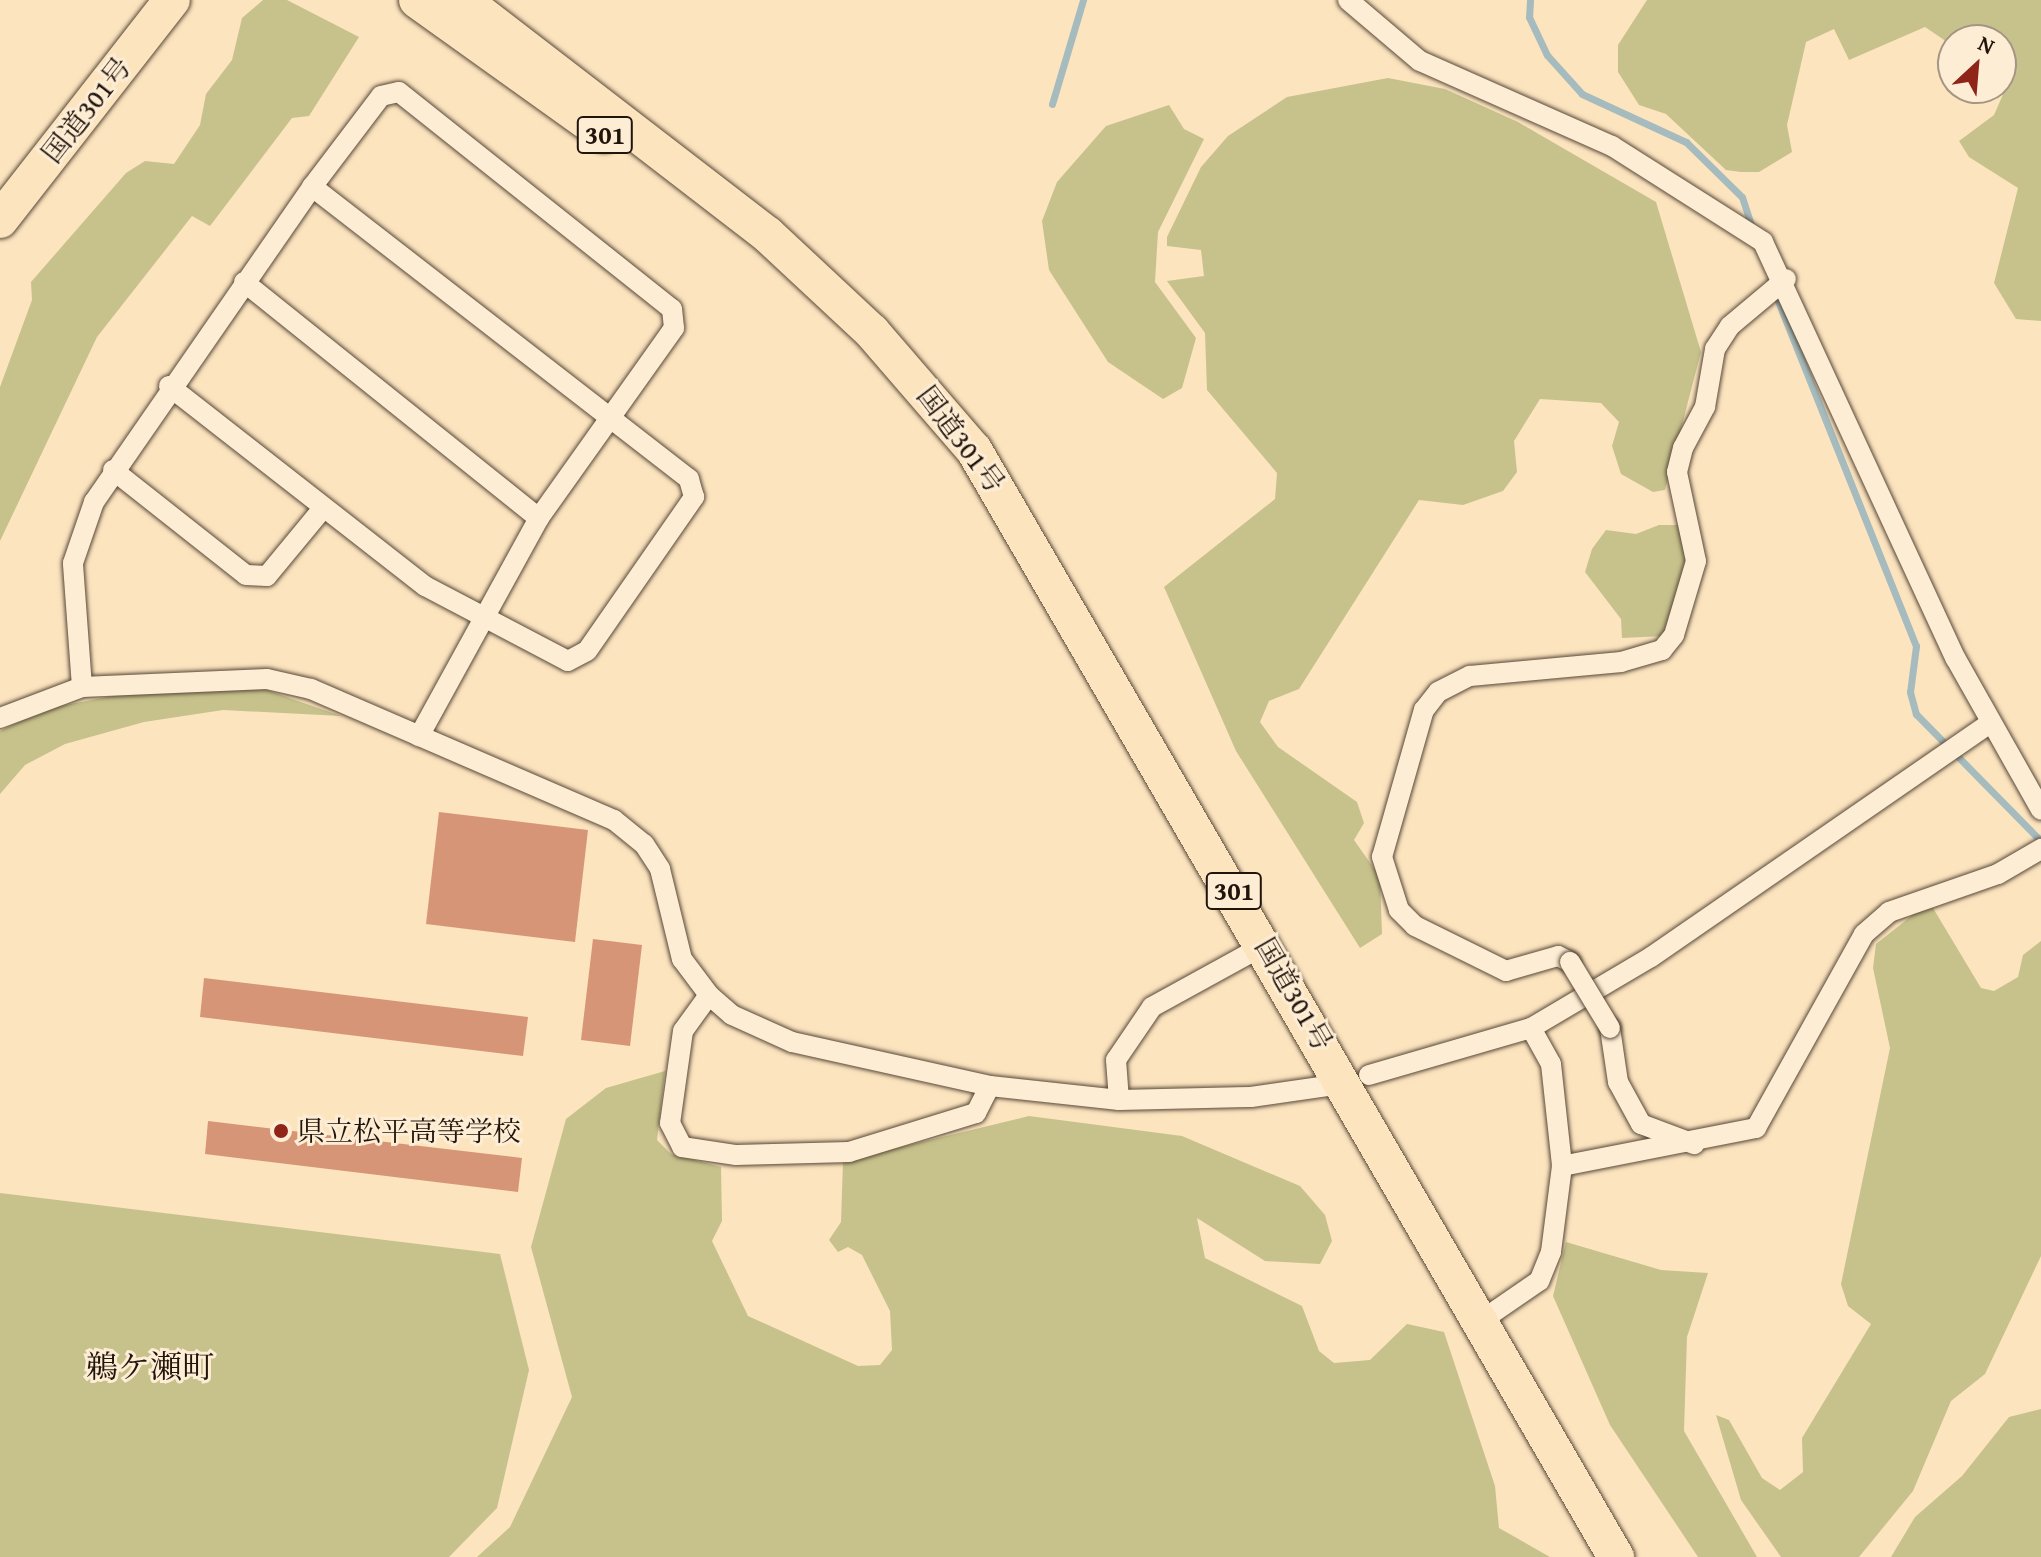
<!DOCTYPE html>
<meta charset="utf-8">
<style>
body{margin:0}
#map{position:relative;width:2041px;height:1557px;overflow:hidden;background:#fce4bf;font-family:"Gentium Book Plus","Noto Serif JP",serif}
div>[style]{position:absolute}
.green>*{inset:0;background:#c7c28c}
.stream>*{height:7px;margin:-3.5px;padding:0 3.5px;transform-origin:3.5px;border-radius:3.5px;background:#a5bbbd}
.building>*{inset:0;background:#d79577}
.roads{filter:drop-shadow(0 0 2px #584838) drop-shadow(0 0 2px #584838)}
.street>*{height:20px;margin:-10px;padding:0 10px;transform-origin:10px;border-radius:10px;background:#fdedd5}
.highway>*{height:36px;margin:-18px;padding:0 18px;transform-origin:18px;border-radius:18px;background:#fce4bf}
.bridges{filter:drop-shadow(0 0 2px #584838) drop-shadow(0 0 2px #584838)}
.street-bridge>*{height:20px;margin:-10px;padding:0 10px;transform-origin:10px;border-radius:10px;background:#fdedd5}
.dots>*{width:22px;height:22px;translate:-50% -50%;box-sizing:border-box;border:4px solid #fdedd5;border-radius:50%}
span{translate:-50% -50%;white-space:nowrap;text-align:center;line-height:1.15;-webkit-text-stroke:6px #fdedd5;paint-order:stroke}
.shield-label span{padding:2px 6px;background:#fdedd5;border:2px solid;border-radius:6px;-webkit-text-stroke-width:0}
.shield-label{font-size:26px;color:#21140b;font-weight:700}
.street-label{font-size:28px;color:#21140b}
.poi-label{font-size:28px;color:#21140b}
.left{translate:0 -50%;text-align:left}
.quarter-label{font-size:32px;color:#21140b}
.north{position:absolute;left:1937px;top:24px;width:80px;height:80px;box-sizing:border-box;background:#fdedd5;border:2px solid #a59684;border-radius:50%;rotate:26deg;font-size:22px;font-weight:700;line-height:32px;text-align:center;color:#21140b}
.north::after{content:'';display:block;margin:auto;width:28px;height:36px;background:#8f2418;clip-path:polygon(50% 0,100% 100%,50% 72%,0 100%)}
</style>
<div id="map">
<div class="green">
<div style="clip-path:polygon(263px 0,287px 0,359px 37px,309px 116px,292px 118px,210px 226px,192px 216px,97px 337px,0 541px,0 387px,32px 300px,31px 282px,126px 173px,145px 161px,174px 164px,200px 125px,206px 94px,232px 60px,242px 18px)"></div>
<div style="clip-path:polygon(1647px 0,2041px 0,2041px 321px,2016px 319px,1994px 283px,2018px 188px,1969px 157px,1959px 141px,1994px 115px,2004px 92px,2001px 40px,1953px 40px,1953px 46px,1925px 27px,1849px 60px,1834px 29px,1806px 42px,1787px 125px,1792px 152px,1759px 172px,1741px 172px,1726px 170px,1666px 114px,1639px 105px,1618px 72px,1618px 45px)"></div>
<div style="clip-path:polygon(1388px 78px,1445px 89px,1518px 122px,1656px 202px,1701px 352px,1665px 490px,1653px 492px,1621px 474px,1612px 446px,1619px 422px,1601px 403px,1540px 399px,1514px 441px,1517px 472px,1503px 491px,1463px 505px,1419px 500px,1299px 689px,1269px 701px,1260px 722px,1278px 747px,1357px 802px,1364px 823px,1354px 840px,1380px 877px,1382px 934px,1360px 948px,1236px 751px,1164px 587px,1275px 499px,1277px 473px,1207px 390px,1205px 333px,1167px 281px,1204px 276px,1201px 250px,1167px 246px,1167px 237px,1201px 167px,1228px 136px,1287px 97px)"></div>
<div style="clip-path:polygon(1169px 105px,1184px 129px,1204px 139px,1158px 232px,1155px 282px,1196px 338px,1182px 388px,1163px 399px,1108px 362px,1049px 270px,1042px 221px,1057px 182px,1106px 126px)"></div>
<div style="clip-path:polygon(1659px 525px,1678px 525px,1687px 562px,1665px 636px,1622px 638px,1621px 619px,1585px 572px,1592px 549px,1606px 530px,1636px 534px)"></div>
<div style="clip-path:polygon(261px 688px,341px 716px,223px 710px,144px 722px,65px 744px,25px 765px,0 794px,0 731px,49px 708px,140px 691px)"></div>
<div style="clip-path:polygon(1933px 908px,1981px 988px,1994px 991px,2018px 977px,2023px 955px,2041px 941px,2041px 1256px,1985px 1374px,1951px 1401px,1913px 1491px,1859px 1557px,1781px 1557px,1741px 1500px,1716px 1415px,1729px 1420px,1762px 1478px,1780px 1490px,1803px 1472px,1802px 1438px,1871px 1324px,1848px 1306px,1841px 1284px,1890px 1048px,1873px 968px,1876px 944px,1919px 910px)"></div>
<div style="clip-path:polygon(665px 1071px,657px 1140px,671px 1154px,721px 1167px,722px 1221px,712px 1241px,748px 1316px,858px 1366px,880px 1365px,892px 1350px,890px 1311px,862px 1255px,848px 1247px,838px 1252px,829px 1240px,841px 1222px,843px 1161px,1029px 1116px,1182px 1136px,1300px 1186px,1325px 1215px,1332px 1241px,1320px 1264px,1265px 1261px,1197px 1218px,1205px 1258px,1302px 1306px,1319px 1351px,1334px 1363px,1370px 1360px,1407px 1324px,1444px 1332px,1495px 1486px,1499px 1528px,1550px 1557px,477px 1557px,510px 1527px,572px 1397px,531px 1247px,566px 1119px,606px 1088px)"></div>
<div style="clip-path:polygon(0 1193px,500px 1254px,529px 1370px,497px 1508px,449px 1557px,0 1557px)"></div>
<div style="clip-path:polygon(1566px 1242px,1661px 1270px,1708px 1273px,1687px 1337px,1684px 1431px,1757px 1557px,1698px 1557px,1610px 1425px,1553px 1296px)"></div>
<div style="clip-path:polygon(2041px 1409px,2041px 1557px,1891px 1557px,1915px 1517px,1962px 1476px,2009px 1417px)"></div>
</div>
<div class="stream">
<div style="left:1530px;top:0;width:17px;rotate:93deg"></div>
<div style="left:1529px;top:17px;width:42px;rotate:64.7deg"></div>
<div style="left:1547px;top:55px;width:52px;rotate:48.1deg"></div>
<div style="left:1582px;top:94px;width:115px;rotate:24.8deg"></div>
<div style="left:1686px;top:142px;width:78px;rotate:44.5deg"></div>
<div style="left:1742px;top:197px;width:35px;rotate:72deg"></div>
<div style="left:1052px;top:104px;width:109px;rotate:-73.4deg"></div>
<div style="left:1774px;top:291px;width:382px;rotate:68.2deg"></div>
<div style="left:1916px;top:646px;width:46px;rotate:97.4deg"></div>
<div style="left:1910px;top:692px;width:23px;rotate:75deg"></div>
<div style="left:1916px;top:714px;width:178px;rotate:45.5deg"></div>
</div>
<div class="building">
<div style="clip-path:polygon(439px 812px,588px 830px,575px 942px,426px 924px)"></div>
<div style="clip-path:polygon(593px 939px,642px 945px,630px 1046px,581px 1040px)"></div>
<div style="clip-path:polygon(204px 978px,528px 1017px,523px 1056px,200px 1017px)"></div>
<div style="clip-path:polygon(208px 1121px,522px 1158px,518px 1192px,205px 1154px)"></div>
</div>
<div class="roads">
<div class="street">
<div style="left:1348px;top:0;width:94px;rotate:40.3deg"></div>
<div style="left:1420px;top:61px;width:210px;rotate:23.9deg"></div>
<div style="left:1612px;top:146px;width:179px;rotate:32.4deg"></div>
<div style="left:1763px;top:242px;width:459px;rotate:65.2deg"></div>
<div style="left:1956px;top:659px;width:173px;rotate:60.6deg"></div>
<div style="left:244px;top:282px;width:378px;rotate:38.7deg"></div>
<div style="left:169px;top:386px;width:325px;rotate:38deg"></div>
<div style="left:425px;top:586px;width:161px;rotate:27.7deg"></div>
<div style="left:568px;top:661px;width:21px;rotate:-28deg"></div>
<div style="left:587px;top:651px;width:188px;rotate:-55.2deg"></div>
<div style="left:694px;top:497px;width:19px;rotate:-106deg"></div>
<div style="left:689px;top:479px;width:477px;rotate:-142.2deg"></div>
<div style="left:113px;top:470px;width:169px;rotate:38.3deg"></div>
<div style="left:246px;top:575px;width:21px;rotate:3deg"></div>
<div style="left:267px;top:576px;width:89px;rotate:-50.4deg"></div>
<div style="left:82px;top:687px;width:124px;rotate:-94.2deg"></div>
<div style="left:73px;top:563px;width:65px;rotate:-71deg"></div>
<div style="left:94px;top:502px;width:383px;rotate:-55.3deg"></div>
<div style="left:312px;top:187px;width:114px;rotate:-52.8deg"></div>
<div style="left:381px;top:96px;width:18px;rotate:-13deg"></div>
<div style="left:399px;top:92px;width:349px;rotate:38.5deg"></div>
<div style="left:672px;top:309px;width:19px;rotate:84deg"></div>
<div style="left:674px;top:328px;width:233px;rotate:125.4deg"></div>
<div style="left:539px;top:518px;width:249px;rotate:118.8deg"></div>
<div style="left:0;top:718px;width:88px;rotate:-20.7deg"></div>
<div style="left:82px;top:687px;width:185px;rotate:-2.5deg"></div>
<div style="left:267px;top:679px;width:45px;rotate:12.8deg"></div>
<div style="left:311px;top:689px;width:330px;rotate:23.4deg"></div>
<div style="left:614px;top:820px;width:38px;rotate:39deg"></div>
<div style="left:644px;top:844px;width:30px;rotate:57deg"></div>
<div style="left:660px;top:869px;width:93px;rotate:76.3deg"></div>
<div style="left:682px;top:959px;width:45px;rotate:53.1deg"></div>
<div style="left:709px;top:995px;width:44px;rotate:125.8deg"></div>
<div style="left:683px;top:1031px;width:93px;rotate:98deg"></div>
<div style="left:670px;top:1123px;width:27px;rotate:63deg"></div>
<div style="left:682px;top:1147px;width:55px;rotate:8.4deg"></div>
<div style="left:736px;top:1155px;width:113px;rotate:-1.5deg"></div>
<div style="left:849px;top:1152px;width:133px;rotate:-17.1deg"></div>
<div style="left:976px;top:1113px;width:30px;rotate:-63deg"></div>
<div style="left:990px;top:1086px;width:130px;rotate:6.2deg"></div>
<div style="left:1119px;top:1100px;width:132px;rotate:-1.3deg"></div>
<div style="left:1251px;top:1097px;width:77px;rotate:-8.2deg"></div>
<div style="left:1570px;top:962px;width:13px;rotate:-153deg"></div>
<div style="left:1558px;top:956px;width:54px;rotate:163.9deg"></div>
<div style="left:1506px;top:971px;width:102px;rotate:-153.7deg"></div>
<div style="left:1415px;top:926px;width:23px;rotate:-135deg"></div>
<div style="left:1399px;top:910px;width:56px;rotate:-107.8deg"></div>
<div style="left:1382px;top:857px;width:153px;rotate:-74.1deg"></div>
<div style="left:1424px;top:710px;width:23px;rotate:-52deg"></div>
<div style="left:1438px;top:692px;width:36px;rotate:-27deg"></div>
<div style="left:1470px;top:676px;width:152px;rotate:-5.3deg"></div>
<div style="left:1621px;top:662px;width:43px;rotate:-16.3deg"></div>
<div style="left:1662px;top:650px;width:19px;rotate:-51deg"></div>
<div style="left:1674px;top:635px;width:77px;rotate:-73.4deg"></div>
<div style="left:1696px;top:561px;width:91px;rotate:-102.1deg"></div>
<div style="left:1677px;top:472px;width:25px;rotate:-76deg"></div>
<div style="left:1683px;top:448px;width:47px;rotate:-61.8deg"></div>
<div style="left:1705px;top:407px;width:59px;rotate:-80.2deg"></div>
<div style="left:1715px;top:349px;width:27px;rotate:-57deg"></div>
<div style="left:1730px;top:326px;width:73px;rotate:-40deg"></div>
<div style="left:709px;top:995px;width:30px;rotate:41deg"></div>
<div style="left:732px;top:1015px;width:66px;rotate:24.2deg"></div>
<div style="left:792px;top:1042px;width:203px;rotate:12.5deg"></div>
<div style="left:1531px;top:1028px;width:139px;rotate:-30.6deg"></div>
<div style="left:1651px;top:957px;width:412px;rotate:-34.6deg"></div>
<div style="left:1610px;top:1028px;width:55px;rotate:81.6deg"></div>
<div style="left:1618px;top:1082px;width:48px;rotate:61.3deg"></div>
<div style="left:1641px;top:1124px;width:57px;rotate:20.7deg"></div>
<div style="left:1369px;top:1075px;width:169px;rotate:-16.2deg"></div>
<div style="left:1531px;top:1028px;width:41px;rotate:60.9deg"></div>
<div style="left:1551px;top:1064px;width:103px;rotate:83.8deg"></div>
<div style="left:1562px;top:1166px;width:87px;rotate:97.3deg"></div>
<div style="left:1551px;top:1252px;width:31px;rotate:112deg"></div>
<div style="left:1539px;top:1281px;width:69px;rotate:145.6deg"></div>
<div style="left:1119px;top:1100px;width:40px;rotate:-94.3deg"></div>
<div style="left:1116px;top:1060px;width:64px;rotate:-55.8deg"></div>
<div style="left:1152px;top:1007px;width:129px;rotate:-28.8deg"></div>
<div style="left:1562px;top:1166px;width:198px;rotate:-11.1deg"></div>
<div style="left:1756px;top:1128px;width:222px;rotate:-60.9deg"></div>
<div style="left:1864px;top:934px;width:33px;rotate:-41deg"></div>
<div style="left:1889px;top:912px;width:115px;rotate:-19.2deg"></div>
<div style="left:1998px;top:874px;width:50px;rotate:-30.2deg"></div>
</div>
<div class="highway">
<div style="left:417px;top:0;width:230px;rotate:35.6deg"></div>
<div style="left:463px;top:0;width:385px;rotate:37.6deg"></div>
<div style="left:768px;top:235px;width:142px;rotate:43deg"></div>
<div style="left:872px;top:332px;width:156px;rotate:49.2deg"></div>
<div style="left:974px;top:450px;width:1280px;rotate:59.89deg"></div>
<div style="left:0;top:220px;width:279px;rotate:-52deg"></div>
</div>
</div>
<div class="bridges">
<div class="street-bridge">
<div style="left:1570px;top:962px;width:77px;rotate:58.8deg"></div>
</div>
</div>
<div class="dots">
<div style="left:281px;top:1131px;background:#8f2418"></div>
</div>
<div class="shield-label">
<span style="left:605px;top:135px">301</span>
<span style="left:1234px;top:891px">301</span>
</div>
<div class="street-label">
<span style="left:86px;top:110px;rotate:-52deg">国道301号</span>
<span style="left:961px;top:439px;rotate:53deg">国道301号</span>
<span style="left:1294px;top:994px;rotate:60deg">国道301号</span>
</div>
<div class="poi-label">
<span class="left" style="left:297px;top:1131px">県立松平高等学校</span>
</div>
<div class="quarter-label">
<span style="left:150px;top:1367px">鵜ケ瀬町</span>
</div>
<div class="north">N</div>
</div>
